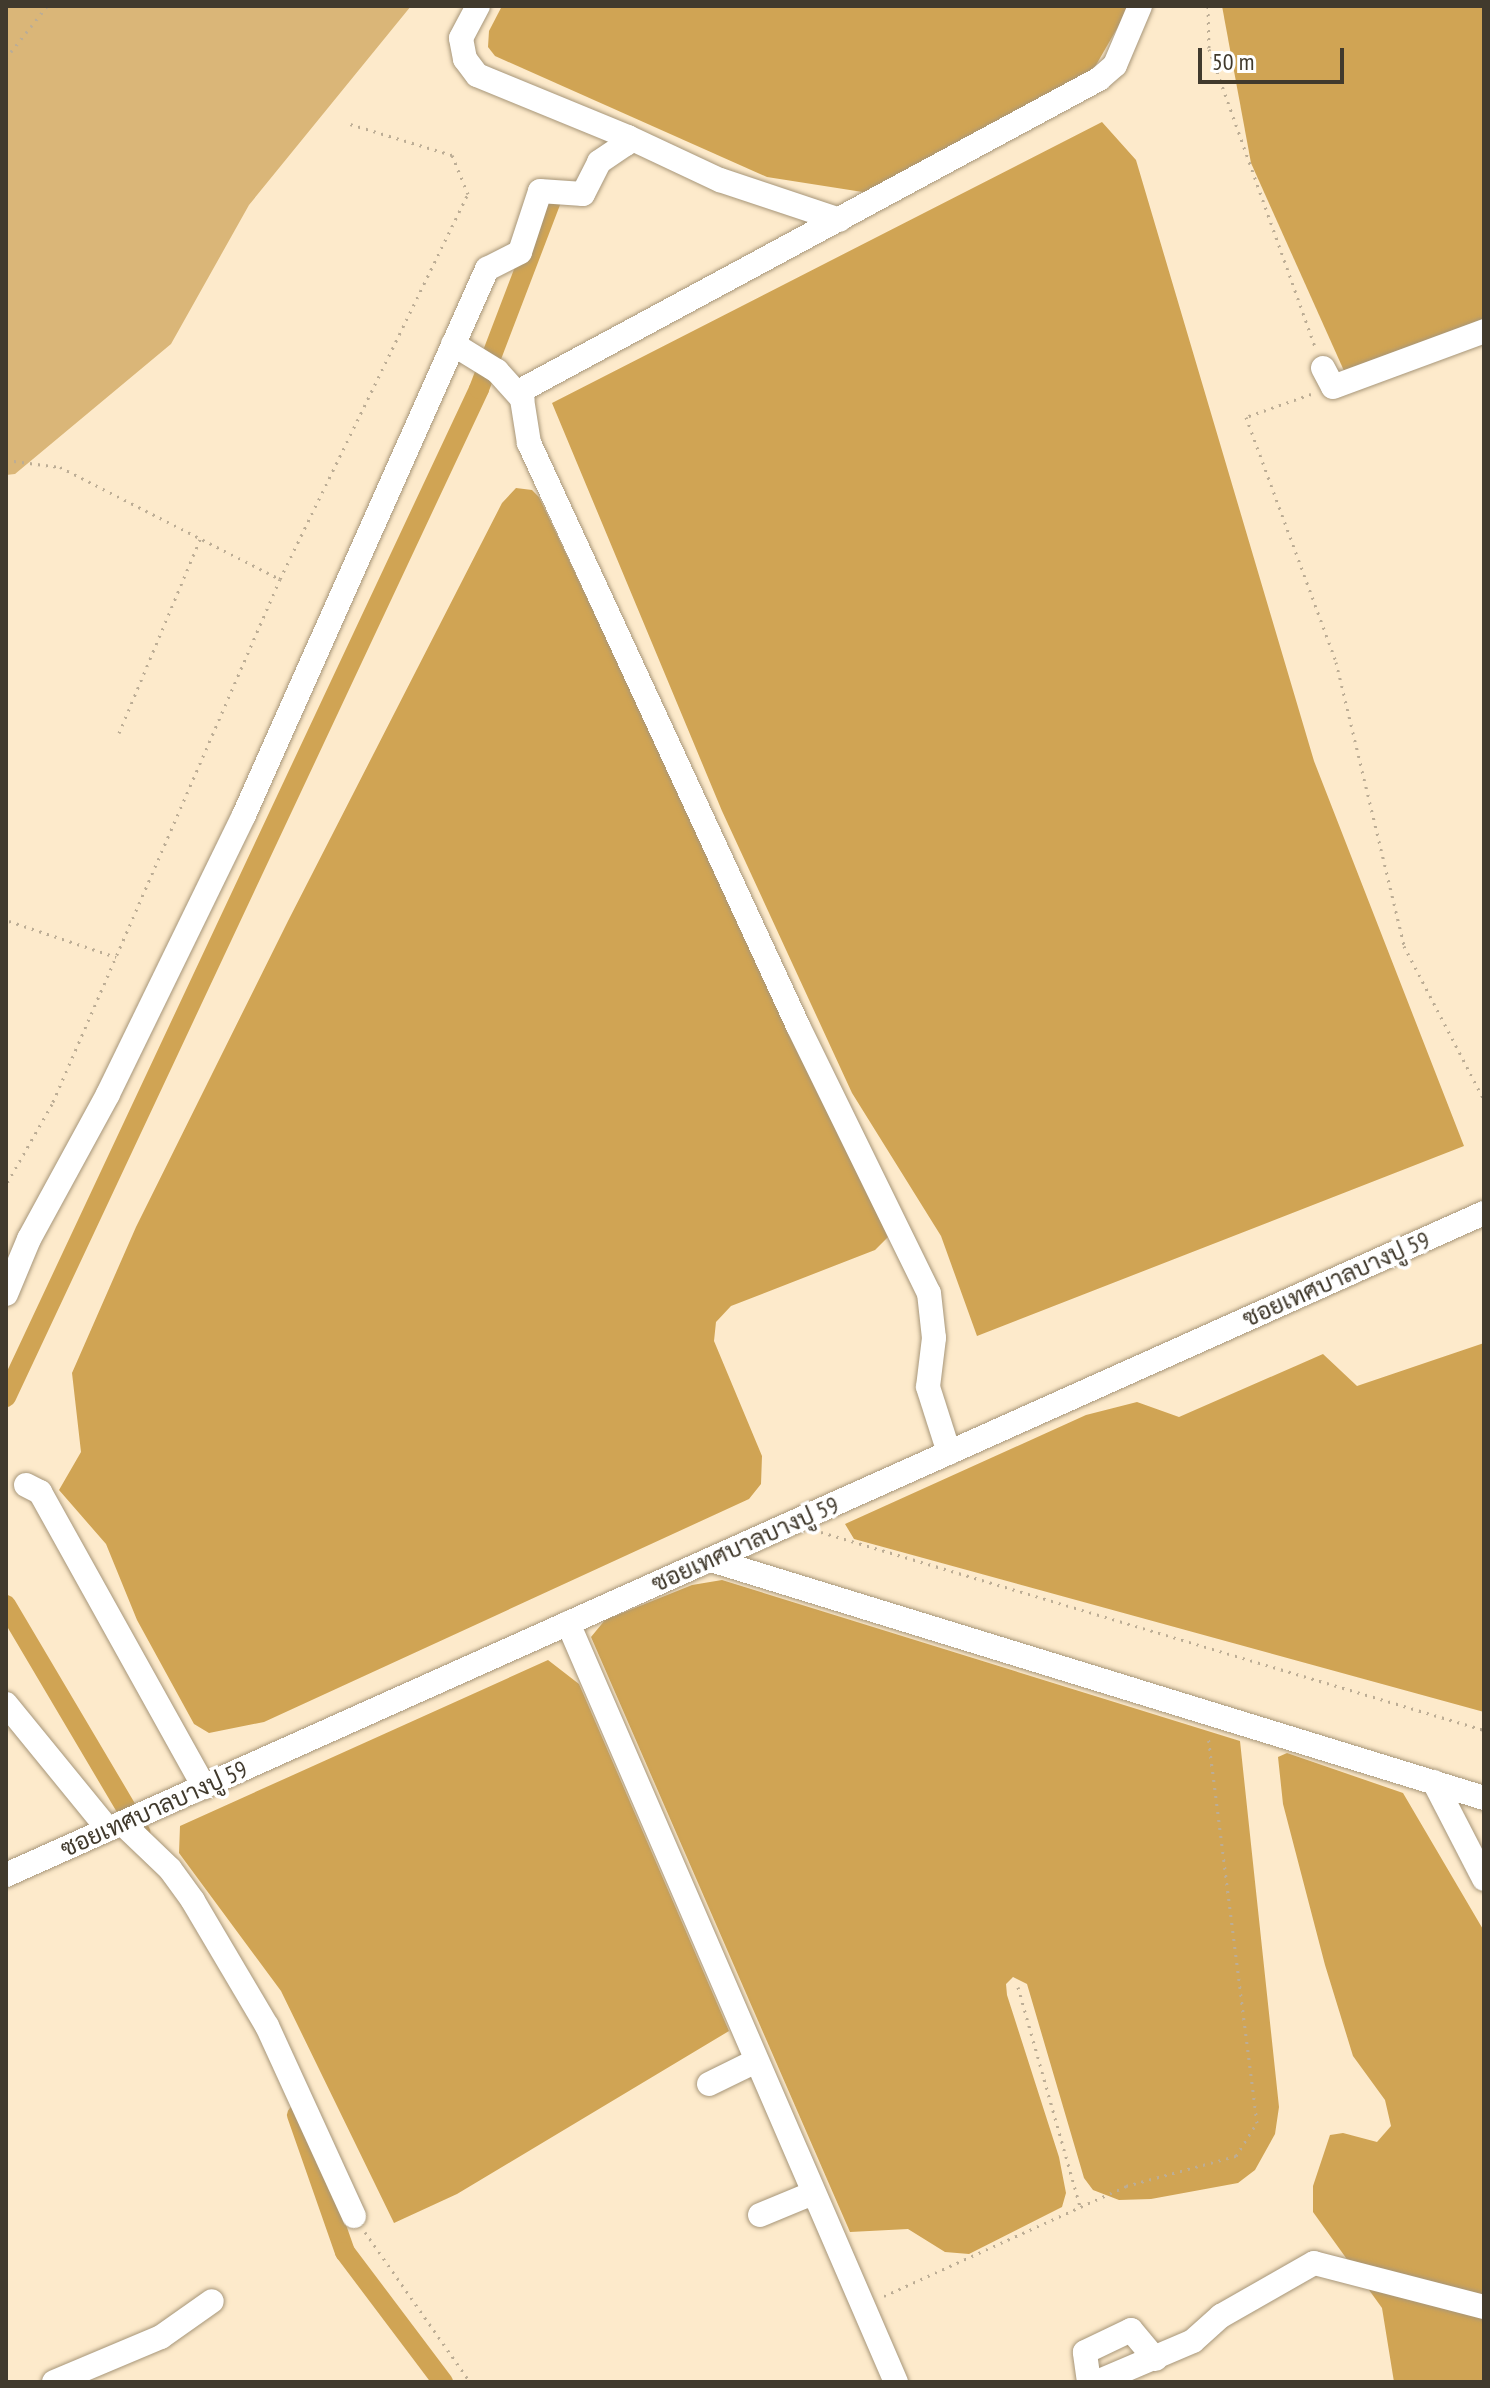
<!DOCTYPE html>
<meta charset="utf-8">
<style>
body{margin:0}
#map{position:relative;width:1490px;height:2388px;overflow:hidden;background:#fdeacb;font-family:"PT Sans Narrow",Sarabun,sans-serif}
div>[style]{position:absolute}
.green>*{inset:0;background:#dab678}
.water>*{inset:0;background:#d0a454}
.canal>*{height:20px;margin:-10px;padding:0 10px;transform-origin:10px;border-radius:10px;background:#d0a454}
.path>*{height:3px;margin-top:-1.5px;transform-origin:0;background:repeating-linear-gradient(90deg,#bcad95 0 2px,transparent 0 8px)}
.roads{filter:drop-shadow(0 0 2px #a79679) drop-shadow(0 0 2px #a79679)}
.minor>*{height:24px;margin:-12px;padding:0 12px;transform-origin:12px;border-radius:12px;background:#fff}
span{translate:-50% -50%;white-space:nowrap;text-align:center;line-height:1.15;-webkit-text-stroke:7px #fff;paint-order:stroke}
.street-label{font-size:24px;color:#413a2d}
.frame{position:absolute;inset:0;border:8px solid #413a2d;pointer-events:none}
.scale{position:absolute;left:1198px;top:48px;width:146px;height:36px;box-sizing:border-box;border:4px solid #413a2d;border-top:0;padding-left:10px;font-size:24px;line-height:28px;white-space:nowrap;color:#413a2d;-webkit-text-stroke:6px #fff;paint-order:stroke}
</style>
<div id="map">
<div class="green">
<div style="clip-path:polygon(6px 6px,411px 6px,249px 205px,171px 344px,15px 474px,6px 475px)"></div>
</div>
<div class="water">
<div style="clip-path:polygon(502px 6px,1130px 6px,1092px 72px,869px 193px,767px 177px,495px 56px,488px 47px,489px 31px)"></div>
<div style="clip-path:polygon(1222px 6px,1484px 6px,1484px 320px,1345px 373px,1251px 163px)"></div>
<div style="clip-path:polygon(1102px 122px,1136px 160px,1314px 761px,1464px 1146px,977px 1336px,941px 1236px,852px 1093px,722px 811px,552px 403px)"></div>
<div style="clip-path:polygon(516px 488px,532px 490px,539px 497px,890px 1235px,875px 1250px,731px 1306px,716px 1322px,714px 1341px,762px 1456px,761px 1484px,749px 1499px,264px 1722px,209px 1733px,194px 1724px,137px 1620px,106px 1544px,59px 1490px,81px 1452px,72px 1373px,136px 1227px,288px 921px,502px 503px)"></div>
<div style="clip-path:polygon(1484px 1343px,1484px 1712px,854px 1539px,845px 1524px,1086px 1415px,1137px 1402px,1179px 1417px,1323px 1354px,1357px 1386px)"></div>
<div style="clip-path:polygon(722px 1580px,1240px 1741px,1279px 2107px,1275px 2134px,1255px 2170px,1238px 2183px,1151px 2199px,1119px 2200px,1093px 2190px,1084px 2178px,1027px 1984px,1013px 1977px,1006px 1984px,1007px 1995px,1059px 2157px,1066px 2193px,1062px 2207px,969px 2254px,945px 2252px,908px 2229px,850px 2232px,591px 1637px,605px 1620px,692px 1585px)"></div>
<div style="clip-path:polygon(548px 1660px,579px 1684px,729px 2031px,457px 2194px,394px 2223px,281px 1991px,179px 1853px,180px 1826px)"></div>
<div style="clip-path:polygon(1287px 1753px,1403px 1793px,1484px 1931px,1484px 2382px,1394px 2382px,1382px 2308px,1313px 2212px,1313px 2186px,1330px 2135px,1343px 2133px,1377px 2142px,1391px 2126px,1385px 2100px,1353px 2056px,1325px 1965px,1283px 1804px,1278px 1757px)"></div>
</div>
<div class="canal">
<div style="left:6px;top:1397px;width:1113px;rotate:-64.86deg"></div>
<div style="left:479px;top:389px;width:204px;rotate:-69.1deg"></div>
<div style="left:6px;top:1605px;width:264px;rotate:59.4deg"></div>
<div style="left:297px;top:2115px;width:145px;rotate:70.7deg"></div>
<div style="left:345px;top:2252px;width:163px;rotate:53deg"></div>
</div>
<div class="path">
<div style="left:1208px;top:6px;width:43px;rotate:88.7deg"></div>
<div style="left:1209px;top:49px;width:319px;rotate:70.4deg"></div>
<div style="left:6px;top:58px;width:66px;rotate:-51.7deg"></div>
<div style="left:1311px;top:394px;width:69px;rotate:160.5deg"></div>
<div style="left:1246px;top:417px;width:261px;rotate:69.8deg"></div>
<div style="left:1336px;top:662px;width:292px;rotate:76.5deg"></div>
<div style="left:1404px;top:946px;width:174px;rotate:62.5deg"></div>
<div style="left:6px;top:460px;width:54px;rotate:7.4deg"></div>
<div style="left:60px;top:467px;width:247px;rotate:27deg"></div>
<div style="left:280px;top:579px;width:572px;rotate:113.47deg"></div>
<div style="left:52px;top:1104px;width:93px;rotate:119.6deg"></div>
<div style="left:280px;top:579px;width:428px;rotate:-64deg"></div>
<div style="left:468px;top:194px;width:42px;rotate:-112.3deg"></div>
<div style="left:452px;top:155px;width:110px;rotate:-163.1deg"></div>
<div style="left:119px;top:733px;width:210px;rotate:-67.3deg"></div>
<div style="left:9px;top:921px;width:113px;rotate:18.6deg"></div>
<div style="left:821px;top:1532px;width:692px;rotate:16.63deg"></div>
<div style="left:1018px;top:1987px;width:228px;rotate:74.2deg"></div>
<div style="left:365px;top:2232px;width:183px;rotate:55deg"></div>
<div style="left:884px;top:2296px;width:266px;rotate:-24.4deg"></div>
<div style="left:1126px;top:2186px;width:114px;rotate:-15.3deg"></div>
<div style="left:1236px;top:2156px;width:39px;rotate:-58deg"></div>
<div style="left:1257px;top:2123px;width:390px;rotate:-97.2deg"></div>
</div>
<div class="roads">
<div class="minor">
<div style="left:628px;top:137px;width:102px;rotate:25.1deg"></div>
<div style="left:720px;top:180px;width:126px;rotate:18.4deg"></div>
<div style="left:453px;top:344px;width:52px;rotate:31.5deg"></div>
<div style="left:497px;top:371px;width:38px;rotate:48deg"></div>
<div style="left:522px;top:399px;width:45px;rotate:81deg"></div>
<div style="left:529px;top:443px;width:642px;rotate:65.23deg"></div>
<div style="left:798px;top:1026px;width:297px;rotate:63.9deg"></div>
<div style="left:929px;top:1293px;width:45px;rotate:83.7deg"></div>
<div style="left:934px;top:1338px;width:49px;rotate:97deg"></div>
<div style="left:928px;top:1387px;width:69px;rotate:72.3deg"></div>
<div style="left:1323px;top:368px;width:21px;rotate:62deg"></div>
<div style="left:1333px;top:387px;width:161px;rotate:-20.3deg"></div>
<div style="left:518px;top:392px;width:660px;rotate:-28.31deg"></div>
<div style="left:1099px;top:79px;width:21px;rotate:-41deg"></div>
<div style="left:1115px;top:65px;width:64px;rotate:-67deg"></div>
<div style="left:6px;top:1294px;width:60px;rotate:-67.3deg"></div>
<div style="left:29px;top:1239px;width:165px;rotate:-61.4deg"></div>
<div style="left:108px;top:1094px;width:310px;rotate:-64deg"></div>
<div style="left:244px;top:815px;width:598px;rotate:-66.01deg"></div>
<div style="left:487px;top:269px;width:37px;rotate:-27deg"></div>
<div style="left:520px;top:252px;width:64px;rotate:-71.8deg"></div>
<div style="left:540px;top:191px;width:43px;rotate:4deg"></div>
<div style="left:583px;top:194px;width:36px;rotate:-63deg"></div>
<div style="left:599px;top:162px;width:32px;rotate:-34deg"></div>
<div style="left:626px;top:144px;width:7px;rotate:-74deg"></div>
<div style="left:628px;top:137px;width:163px;rotate:-157.7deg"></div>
<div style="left:477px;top:75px;width:20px;rotate:-127deg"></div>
<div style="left:465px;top:59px;width:21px;rotate:-101deg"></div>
<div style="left:461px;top:38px;width:36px;rotate:-62deg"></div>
<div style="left:26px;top:1485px;width:16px;rotate:27deg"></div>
<div style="left:40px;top:1492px;width:338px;rotate:60.9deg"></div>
<div style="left:711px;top:1560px;width:809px;rotate:17.11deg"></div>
<div style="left:568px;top:1623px;width:827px;rotate:66.63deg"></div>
<div style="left:6px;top:1704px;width:161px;rotate:50.8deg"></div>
<div style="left:1434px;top:1782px;width:109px;rotate:62.7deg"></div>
<div style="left:122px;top:1823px;width:66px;rotate:43.8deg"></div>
<div style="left:170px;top:1869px;width:39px;rotate:54deg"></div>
<div style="left:193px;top:1901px;width:145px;rotate:59.4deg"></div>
<div style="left:267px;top:2026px;width:209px;rotate:65.4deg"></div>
<div style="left:6px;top:1875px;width:1619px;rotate:-24.13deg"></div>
<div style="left:709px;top:2084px;width:52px;rotate:-26.1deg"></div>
<div style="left:760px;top:2215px;width:57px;rotate:-22.5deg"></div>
<div style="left:54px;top:2382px;width:116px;rotate:-22.8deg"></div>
<div style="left:161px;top:2337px;width:62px;rotate:-35.2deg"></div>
<div style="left:1089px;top:2382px;width:30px;rotate:-98deg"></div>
<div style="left:1085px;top:2352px;width:51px;rotate:-25.6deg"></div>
<div style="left:1131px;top:2330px;width:38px;rotate:50deg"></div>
<div style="left:1097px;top:2382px;width:104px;rotate:-23.1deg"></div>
<div style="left:1193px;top:2341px;width:38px;rotate:-42deg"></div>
<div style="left:1221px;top:2316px;width:107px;rotate:-29.7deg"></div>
<div style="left:1314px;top:2263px;width:176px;rotate:14.5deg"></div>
</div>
</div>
<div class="street-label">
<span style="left:1336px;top:1279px;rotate:-24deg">ซอยเทศบาลบางปู 59</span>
<span style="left:745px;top:1544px;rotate:-24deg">ซอยเทศบาลบางปู 59</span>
<span style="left:154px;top:1809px;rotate:-24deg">ซอยเทศบาลบางปู 59</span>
</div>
<div class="frame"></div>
<div class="scale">50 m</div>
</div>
